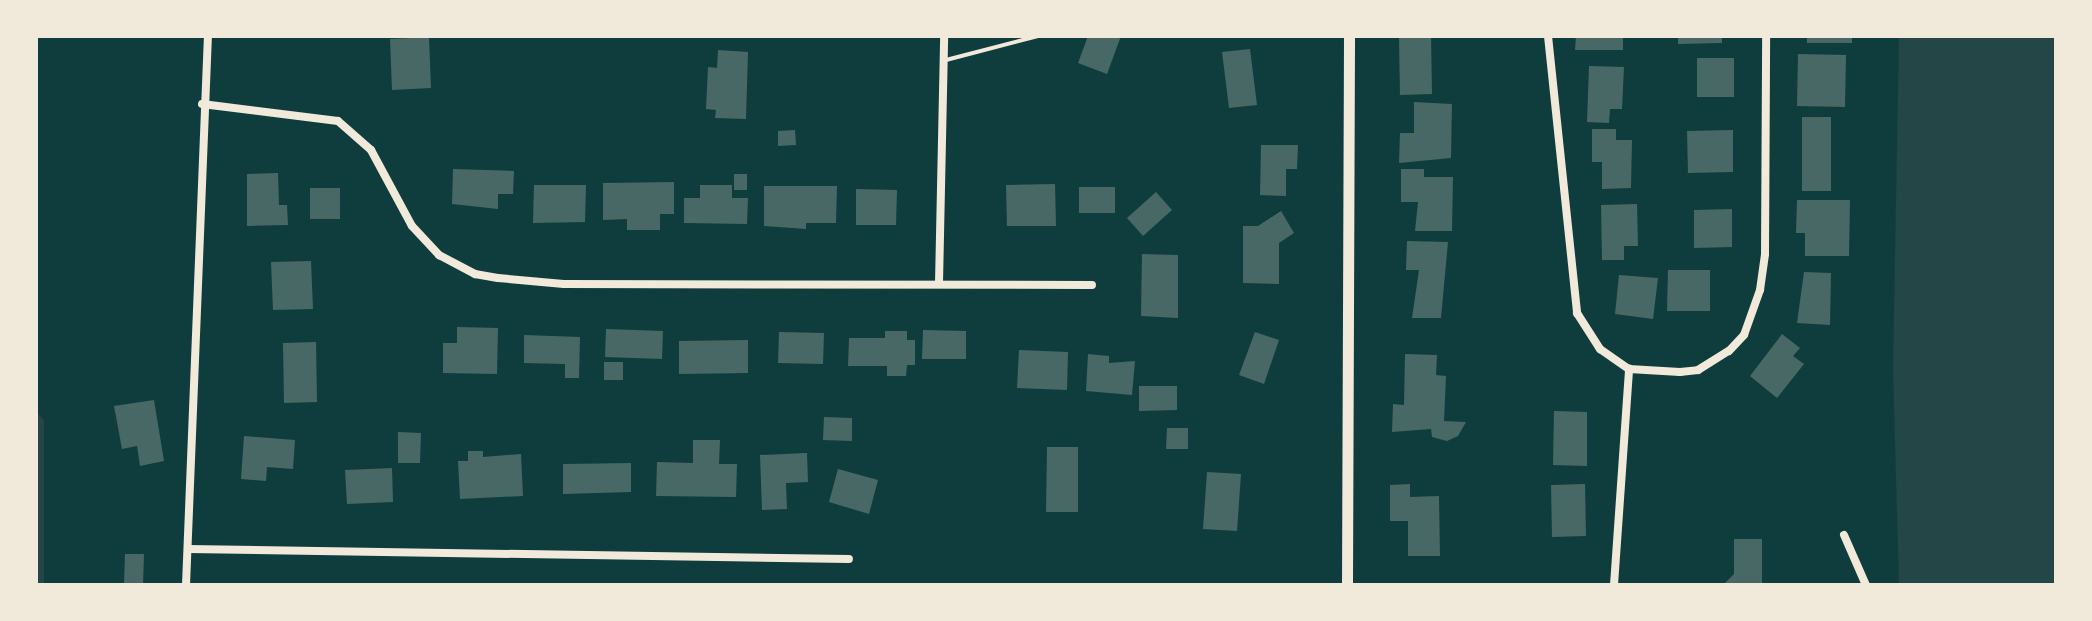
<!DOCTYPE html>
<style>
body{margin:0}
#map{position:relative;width:2092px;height:621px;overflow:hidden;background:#0f3d3e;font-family:Ubuntu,sans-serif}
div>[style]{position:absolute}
.green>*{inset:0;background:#244646}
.building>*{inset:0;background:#486865}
.service>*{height:4px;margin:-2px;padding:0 2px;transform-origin:2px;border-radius:2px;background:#f1e9da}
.minor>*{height:8px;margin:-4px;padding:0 4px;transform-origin:4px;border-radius:4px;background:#f1e9da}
.tertiary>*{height:11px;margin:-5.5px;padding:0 5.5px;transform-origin:5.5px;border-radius:5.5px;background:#f1e9da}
span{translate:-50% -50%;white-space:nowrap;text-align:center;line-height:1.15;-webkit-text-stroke:6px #f1e9da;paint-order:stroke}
.frame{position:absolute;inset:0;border:38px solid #f1e9da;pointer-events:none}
</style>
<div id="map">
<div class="green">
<div style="clip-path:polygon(1899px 36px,2056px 36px,2056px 585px,1899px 585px,1893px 369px)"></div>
<div style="clip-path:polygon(36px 412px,44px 420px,44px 585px,36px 585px)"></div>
</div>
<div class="building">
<div style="clip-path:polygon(1088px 36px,1121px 36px,1107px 74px,1078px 63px)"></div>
<div style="clip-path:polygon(1576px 36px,1623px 36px,1623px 50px,1575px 50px)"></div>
<div style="clip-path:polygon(1678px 36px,1722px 36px,1722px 43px,1678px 44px)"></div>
<div style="clip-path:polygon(1807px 36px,1852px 36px,1852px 43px,1807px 43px)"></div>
<div style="clip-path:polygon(429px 37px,431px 88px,392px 90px,390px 39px)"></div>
<div style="clip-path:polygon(1431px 37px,1432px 94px,1400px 95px,1399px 38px)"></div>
<div style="clip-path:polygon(1250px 49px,1257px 105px,1229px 108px,1222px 52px)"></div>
<div style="clip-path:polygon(718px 50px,748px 52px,746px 119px,715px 118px,716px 110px,706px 109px,708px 67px,717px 68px)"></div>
<div style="clip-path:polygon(1798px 54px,1846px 55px,1845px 107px,1797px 106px)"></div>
<div style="clip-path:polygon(1697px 58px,1734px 58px,1734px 97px,1697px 97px)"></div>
<div style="clip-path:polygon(1589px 66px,1624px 67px,1622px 109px,1610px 109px,1609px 123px,1587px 122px)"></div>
<div style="clip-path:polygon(1414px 102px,1452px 104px,1451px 158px,1399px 163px,1400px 133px,1414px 133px)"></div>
<div style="clip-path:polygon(1802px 117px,1831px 117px,1831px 191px,1802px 191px)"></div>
<div style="clip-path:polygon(1592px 129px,1616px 129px,1616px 140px,1632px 140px,1631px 188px,1602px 189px,1602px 162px,1592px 162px)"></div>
<div style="clip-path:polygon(795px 130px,796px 145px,778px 146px,778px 131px)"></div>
<div style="clip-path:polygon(1733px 130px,1733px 172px,1688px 173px,1687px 131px)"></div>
<div style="clip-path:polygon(1261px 145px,1298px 145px,1297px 169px,1286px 169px,1286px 196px,1260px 195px)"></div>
<div style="clip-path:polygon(453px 169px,514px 171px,513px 194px,498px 194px,498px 209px,452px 204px)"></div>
<div style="clip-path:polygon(1401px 169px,1424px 169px,1424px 177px,1453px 177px,1452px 231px,1415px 231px,1418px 202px,1401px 202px)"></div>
<div style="clip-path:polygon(278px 173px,279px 205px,287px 205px,288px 225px,247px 226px,247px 174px)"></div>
<div style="clip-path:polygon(734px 174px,747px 174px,747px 190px,734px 190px)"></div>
<div style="clip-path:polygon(674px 182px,674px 214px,660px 214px,660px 230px,627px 230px,627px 219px,603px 220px,603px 183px)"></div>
<div style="clip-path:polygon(1055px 184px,1056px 226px,1007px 226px,1006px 185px)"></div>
<div style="clip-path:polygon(534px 185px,586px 185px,585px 222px,533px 223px)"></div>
<div style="clip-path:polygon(700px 185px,732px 185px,732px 198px,748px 198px,747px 224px,684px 223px,684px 198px,700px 198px)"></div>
<div style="clip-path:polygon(764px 186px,837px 186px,836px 223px,806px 223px,806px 229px,764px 226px)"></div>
<div style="clip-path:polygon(1079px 187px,1115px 187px,1115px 213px,1079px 213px)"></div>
<div style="clip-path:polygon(310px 188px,340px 188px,340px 219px,310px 219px)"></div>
<div style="clip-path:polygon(856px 189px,897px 190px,896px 225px,856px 225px)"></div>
<div style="clip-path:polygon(1156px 192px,1172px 210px,1143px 236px,1127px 218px)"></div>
<div style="clip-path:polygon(1797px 200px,1850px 200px,1849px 256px,1805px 256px,1805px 233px,1796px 233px)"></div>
<div style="clip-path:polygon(1637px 204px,1638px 246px,1624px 246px,1624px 260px,1602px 260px,1601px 205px)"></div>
<div style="clip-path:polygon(1732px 209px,1732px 247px,1694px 248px,1694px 210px)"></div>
<div style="clip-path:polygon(1281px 211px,1294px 233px,1279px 243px,1279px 284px,1243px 283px,1243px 226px,1258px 226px)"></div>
<div style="clip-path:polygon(1407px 241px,1448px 242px,1441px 318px,1412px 318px,1419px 270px,1406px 270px)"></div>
<div style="clip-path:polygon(1142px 254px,1178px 255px,1178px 318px,1141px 316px)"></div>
<div style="clip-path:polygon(311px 261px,313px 309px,273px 310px,271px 262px)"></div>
<div style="clip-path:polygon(1668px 270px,1710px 270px,1710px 311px,1667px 311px)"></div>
<div style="clip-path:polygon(1804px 272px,1831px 273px,1830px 325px,1797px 323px)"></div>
<div style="clip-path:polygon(1619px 275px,1658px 278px,1653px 319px,1615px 314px)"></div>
<div style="clip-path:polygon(457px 327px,498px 328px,497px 374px,443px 373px,443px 343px,457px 343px)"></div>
<div style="clip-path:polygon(606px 329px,663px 331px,662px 359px,605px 357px)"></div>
<div style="clip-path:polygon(923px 330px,966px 331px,966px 359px,922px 359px)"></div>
<div style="clip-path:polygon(885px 331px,907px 331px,907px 340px,915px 340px,915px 365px,907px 365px,906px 376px,887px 376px,887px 366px,848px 366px,849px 338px,885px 338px)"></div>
<div style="clip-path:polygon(779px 332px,824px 333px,823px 364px,778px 363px)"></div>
<div style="clip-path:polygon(1255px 332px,1279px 340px,1264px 384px,1239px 375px)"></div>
<div style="clip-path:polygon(1782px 334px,1800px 348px,1793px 356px,1804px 364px,1777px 398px,1750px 376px)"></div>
<div style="clip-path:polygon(524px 335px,580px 337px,579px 378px,565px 378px,565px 364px,524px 363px)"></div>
<div style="clip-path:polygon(748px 340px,748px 373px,679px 374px,679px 341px)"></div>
<div style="clip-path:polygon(316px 342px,317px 402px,284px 403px,283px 343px)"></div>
<div style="clip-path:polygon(1019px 350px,1068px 352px,1067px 390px,1017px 388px)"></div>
<div style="clip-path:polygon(1088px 354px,1109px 356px,1109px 363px,1135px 361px,1132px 395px,1086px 391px)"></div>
<div style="clip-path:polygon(1405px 354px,1437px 355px,1436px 375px,1446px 376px,1444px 421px,1466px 422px,1458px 436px,1447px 441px,1432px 437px,1431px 429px,1392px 432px,1393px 404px,1404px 405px)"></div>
<div style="clip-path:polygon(604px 362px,623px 362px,623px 380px,604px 380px)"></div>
<div style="clip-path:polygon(1139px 386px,1177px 386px,1177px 410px,1139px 411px)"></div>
<div style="clip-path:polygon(154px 400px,164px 461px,140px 466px,137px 446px,122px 449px,114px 406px)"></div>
<div style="clip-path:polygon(1554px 411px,1587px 412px,1587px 466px,1553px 465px)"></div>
<div style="clip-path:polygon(824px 417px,852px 418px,852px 441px,823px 440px)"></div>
<div style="clip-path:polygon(1167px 428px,1188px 428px,1188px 449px,1166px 449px)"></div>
<div style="clip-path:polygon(398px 432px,421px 433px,420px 463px,398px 463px)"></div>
<div style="clip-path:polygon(244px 436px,295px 440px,293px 469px,267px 467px,266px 481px,241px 479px)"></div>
<div style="clip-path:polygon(693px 440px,720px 440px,719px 464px,737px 464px,736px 497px,656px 496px,657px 462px,693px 463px)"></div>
<div style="clip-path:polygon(1047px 447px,1078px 447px,1078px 512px,1046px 512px)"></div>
<div style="clip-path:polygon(468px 451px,483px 451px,483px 457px,521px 454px,523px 496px,460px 499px,458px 461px,468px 461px)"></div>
<div style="clip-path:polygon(807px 453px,808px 482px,786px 483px,787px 509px,762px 510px,760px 455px)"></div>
<div style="clip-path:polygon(631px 463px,631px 492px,563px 494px,563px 464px)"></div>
<div style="clip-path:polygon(392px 468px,393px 502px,347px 504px,345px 470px)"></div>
<div style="clip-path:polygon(838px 469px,878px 480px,869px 514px,829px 502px)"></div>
<div style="clip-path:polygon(1207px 472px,1241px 474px,1237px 531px,1203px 529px)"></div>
<div style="clip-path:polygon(1410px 484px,1410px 497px,1439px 496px,1440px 556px,1408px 556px,1408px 521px,1390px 521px,1390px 485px)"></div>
<div style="clip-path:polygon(1585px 484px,1586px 536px,1552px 537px,1551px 485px)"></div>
<div style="clip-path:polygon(1734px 539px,1762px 539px,1762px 585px,1723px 585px,1734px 574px)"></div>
<div style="clip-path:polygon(125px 554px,144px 554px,143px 585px,124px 585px)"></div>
</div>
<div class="service">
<div style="left:946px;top:60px;width:95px;rotate:-14.6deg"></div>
</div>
<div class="minor">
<div style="left:1548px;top:36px;width:279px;rotate:84deg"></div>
<div style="left:1577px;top:313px;width:43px;rotate:57.4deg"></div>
<div style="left:1600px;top:349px;width:35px;rotate:35deg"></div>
<div style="left:1629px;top:369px;width:51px;rotate:3.4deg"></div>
<div style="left:1680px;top:372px;width:18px;rotate:-6deg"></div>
<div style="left:1698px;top:370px;width:36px;rotate:-32deg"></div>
<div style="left:1729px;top:351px;width:22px;rotate:-47deg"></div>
<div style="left:1744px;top:335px;width:48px;rotate:-70.4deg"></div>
<div style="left:1760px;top:290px;width:36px;rotate:-82deg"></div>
<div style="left:1765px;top:254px;width:218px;rotate:-89.7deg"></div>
<div style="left:202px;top:104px;width:137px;rotate:7.1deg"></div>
<div style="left:338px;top:121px;width:44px;rotate:41.3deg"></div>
<div style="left:371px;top:150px;width:86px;rotate:61.7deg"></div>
<div style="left:412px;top:226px;width:40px;rotate:47deg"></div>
<div style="left:439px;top:255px;width:41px;rotate:27.8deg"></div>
<div style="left:475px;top:274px;width:23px;rotate:10deg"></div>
<div style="left:498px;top:278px;width:66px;rotate:5.2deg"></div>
<div style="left:564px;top:284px;width:528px;rotate:0.11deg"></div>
<div style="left:939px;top:283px;width:247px;rotate:-88.8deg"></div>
<div style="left:1844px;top:535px;width:55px;rotate:66.3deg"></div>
<div style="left:188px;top:549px;width:661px;rotate:0.87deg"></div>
<div style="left:186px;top:585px;width:549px;rotate:-87.71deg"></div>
<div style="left:1614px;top:585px;width:217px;rotate:-86deg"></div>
</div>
<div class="tertiary">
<div style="left:1347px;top:585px;width:549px;rotate:-89.79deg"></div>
</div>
<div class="frame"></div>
</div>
